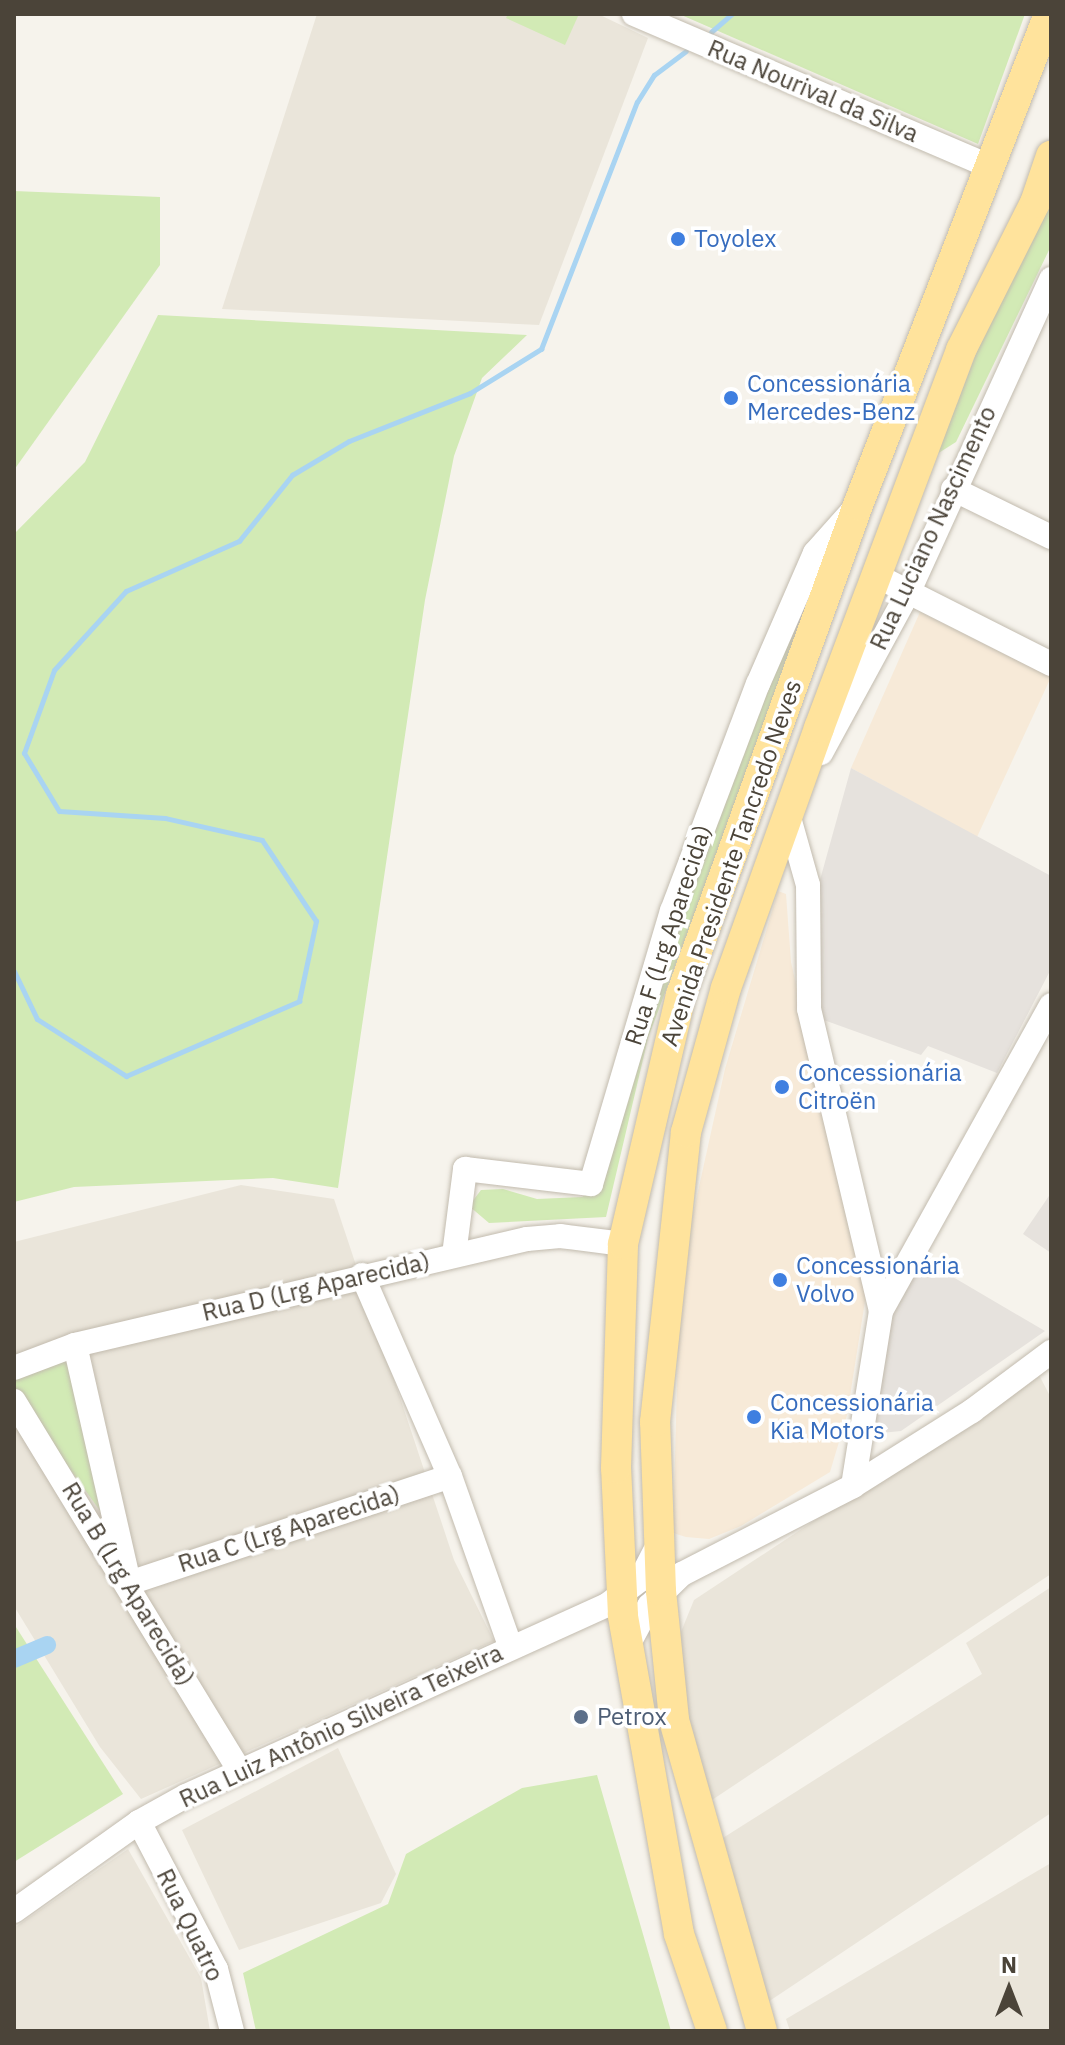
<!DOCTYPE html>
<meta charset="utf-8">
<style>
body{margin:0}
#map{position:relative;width:1065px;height:2045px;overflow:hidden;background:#f6f3ec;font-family:"IBM Plex Sans",sans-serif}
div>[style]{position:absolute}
.residential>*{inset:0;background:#eae5da}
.commercial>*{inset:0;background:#f7ead8}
.industrial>*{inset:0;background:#e6e2dd}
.green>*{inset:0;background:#d2eab5}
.stream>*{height:5px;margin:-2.5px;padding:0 2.5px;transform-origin:2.5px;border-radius:2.5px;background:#a9d4f2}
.canal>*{height:18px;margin:-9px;padding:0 9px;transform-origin:9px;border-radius:9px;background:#a9d4f2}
.roads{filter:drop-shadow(0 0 2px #c2bbae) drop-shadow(0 0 2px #c2bbae)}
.minor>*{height:24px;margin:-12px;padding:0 12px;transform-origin:12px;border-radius:12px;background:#fff}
.major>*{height:30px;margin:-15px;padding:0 15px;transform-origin:15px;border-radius:15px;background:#ffe39c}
.dots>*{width:22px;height:22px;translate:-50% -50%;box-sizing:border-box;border:4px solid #fff;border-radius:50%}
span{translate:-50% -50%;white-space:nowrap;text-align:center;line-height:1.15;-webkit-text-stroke:7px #fff;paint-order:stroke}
.street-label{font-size:24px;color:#4b4439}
.shop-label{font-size:24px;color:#366cbe}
.left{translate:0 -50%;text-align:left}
.service-label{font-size:24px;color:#4e5e75}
.frame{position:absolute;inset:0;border:16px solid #4b4439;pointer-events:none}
.north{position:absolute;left:969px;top:1949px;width:80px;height:80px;-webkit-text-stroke:6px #fff;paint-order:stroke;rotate:0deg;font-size:22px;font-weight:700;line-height:32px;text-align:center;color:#4b4439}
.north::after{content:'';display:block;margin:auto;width:28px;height:36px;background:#4b4439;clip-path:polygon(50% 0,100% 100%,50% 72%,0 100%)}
</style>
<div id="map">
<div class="residential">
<div style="clip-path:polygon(317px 14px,598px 14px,648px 38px,539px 325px,222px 309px)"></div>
<div style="clip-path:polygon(241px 1185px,334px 1199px,454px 1560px,494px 1641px,141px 1799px,100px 1747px,14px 1606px,14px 1242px)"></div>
<div style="clip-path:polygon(1038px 1373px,1051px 1398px,1051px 1574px,703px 1806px,676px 1644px,694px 1600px)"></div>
<div style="clip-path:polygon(1051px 1587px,1051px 1813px,768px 2002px,718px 1841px,982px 1674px,966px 1643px)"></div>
<div style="clip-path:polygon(338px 1748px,396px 1874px,381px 1903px,239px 1950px,182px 1830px)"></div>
<div style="clip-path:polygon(128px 1849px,201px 1978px,210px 2031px,14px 2031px,14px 1928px)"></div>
<div style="clip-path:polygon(1051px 1863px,1051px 2031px,790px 2031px,786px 2019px)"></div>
</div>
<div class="commercial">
<div style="clip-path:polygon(920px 612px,1051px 677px,977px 837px,851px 768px)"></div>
<div style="clip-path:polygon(778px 891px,786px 894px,791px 962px,866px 1295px,847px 1415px,830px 1472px,741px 1526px,709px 1539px,686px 1537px,673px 1533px,680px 1273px,725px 1069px)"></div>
</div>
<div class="industrial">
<div style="clip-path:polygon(851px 768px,1051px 876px,1051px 969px,997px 1073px,928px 1046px,921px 1055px,821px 1019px,820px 880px)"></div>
<div style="clip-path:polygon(1051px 1193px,1051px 1253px,1023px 1234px)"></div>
<div style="clip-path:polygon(924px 1260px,1045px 1331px,901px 1431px,871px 1434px,890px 1311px)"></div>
</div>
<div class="green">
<div style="clip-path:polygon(508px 14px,579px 14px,565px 45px,506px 18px)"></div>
<div style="clip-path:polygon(679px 14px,1025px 14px,978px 144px)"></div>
<div style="clip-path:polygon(1051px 161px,1051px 246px,956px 442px,937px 454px)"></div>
<div style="clip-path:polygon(14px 191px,160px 197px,160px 265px,14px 470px)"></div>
<div style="clip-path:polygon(158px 315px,527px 335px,482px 378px,454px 456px,425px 600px,338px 1188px,273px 1178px,74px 1187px,14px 1202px,14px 534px,85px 462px)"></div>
<div style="clip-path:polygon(820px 550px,829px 555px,648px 1038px,606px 1217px,489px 1223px,469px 1206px,481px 1190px,503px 1189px,537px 1199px,582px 1197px,598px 1186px,637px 1027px)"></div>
<div style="clip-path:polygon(68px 1354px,109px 1523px,14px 1392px,14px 1376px)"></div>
<div style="clip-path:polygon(14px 1624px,123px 1794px,14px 1862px)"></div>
<div style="clip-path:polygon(597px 1775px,671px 2031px,256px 2031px,243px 1973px,388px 1904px,406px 1854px,522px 1788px)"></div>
</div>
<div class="stream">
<div style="left:711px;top:32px;width:28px;rotate:-41deg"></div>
<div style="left:14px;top:971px;width:53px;rotate:64.4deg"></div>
<div style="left:37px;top:1019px;width:106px;rotate:32.6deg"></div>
<div style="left:126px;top:1076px;width:189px;rotate:-23.4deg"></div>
<div style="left:299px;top:1001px;width:82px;rotate:-78deg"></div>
<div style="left:316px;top:921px;width:97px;rotate:-123.7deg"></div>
<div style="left:262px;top:840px;width:99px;rotate:-167.2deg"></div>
<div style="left:165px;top:818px;width:106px;rotate:-176.2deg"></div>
<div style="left:59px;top:811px;width:68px;rotate:-121.1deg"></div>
<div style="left:24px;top:753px;width:88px;rotate:-70.1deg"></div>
<div style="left:54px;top:670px;width:107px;rotate:-47.7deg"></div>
<div style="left:126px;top:591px;width:124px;rotate:-23.9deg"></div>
<div style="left:239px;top:541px;width:85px;rotate:-51.2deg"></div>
<div style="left:292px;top:475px;width:66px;rotate:-30.8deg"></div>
<div style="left:349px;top:441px;width:130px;rotate:-21.6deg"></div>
<div style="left:470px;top:393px;width:84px;rotate:-31.8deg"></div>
<div style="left:541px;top:349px;width:265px;rotate:-68.8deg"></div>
<div style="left:637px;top:102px;width:32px;rotate:-58deg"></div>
<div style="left:654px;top:75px;width:40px;rotate:-37deg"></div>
</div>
<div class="canal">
<div style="left:14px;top:1659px;width:36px;rotate:-23deg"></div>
</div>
<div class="roads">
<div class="minor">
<div style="left:634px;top:14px;width:388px;rotate:23.2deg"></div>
<div style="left:953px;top:489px;width:109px;rotate:26.1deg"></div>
<div style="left:877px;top:576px;width:195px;rotate:26.8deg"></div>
<div style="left:821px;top:753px;width:184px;rotate:-61.5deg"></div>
<div style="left:909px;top:591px;width:343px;rotate:-65.5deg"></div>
<div style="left:788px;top:814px;width:74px;rotate:74.3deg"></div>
<div style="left:808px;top:885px;width:124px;rotate:89.5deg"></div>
<div style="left:809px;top:1009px;width:310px;rotate:76.6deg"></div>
<div style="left:454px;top:1255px;width:87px;rotate:-82.7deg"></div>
<div style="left:465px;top:1169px;width:127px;rotate:6.8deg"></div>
<div style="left:591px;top:1184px;width:285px;rotate:-73.5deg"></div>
<div style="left:672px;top:911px;width:243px;rotate:-69.3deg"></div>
<div style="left:758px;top:684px;width:143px;rotate:-66.5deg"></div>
<div style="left:815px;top:553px;width:60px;rotate:-48.4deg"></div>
<div style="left:362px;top:1275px;width:219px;rotate:66.4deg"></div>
<div style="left:450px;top:1476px;width:182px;rotate:70.5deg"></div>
<div style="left:75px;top:1345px;width:244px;rotate:77.2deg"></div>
<div style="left:129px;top:1583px;width:338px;rotate:-18.4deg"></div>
<div style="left:14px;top:1368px;width:65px;rotate:-20.7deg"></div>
<div style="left:75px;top:1345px;width:464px;rotate:-13.2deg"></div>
<div style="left:527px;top:1239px;width:33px;rotate:-5deg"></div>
<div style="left:560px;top:1236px;width:64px;rotate:7.2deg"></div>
<div style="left:14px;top:1401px;width:431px;rotate:58.6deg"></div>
<div style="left:853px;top:1486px;width:177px;rotate:-80.9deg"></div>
<div style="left:881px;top:1311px;width:350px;rotate:-60.9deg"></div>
<div style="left:627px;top:1647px;width:47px;rotate:-61.8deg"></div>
<div style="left:649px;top:1606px;width:46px;rotate:-44.1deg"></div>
<div style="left:682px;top:1574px;width:192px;rotate:-27.2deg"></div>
<div style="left:853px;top:1486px;width:141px;rotate:-32.2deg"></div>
<div style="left:972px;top:1411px;width:99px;rotate:-36.8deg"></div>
<div style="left:139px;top:1822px;width:166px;rotate:62.4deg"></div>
<div style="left:216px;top:1969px;width:64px;rotate:75.5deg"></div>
<div style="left:14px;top:1911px;width:153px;rotate:-35.5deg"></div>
<div style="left:139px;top:1822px;width:54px;rotate:-29deg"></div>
<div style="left:186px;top:1796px;width:462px;rotate:-24.4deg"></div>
<div style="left:607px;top:1605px;width:41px;rotate:-37.1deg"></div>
<div style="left:640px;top:1580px;width:42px;rotate:-62.8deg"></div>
</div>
<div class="major">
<div style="left:712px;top:2031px;width:102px;rotate:-108.8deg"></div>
<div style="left:679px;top:1934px;width:324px;rotate:-100deg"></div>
<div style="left:623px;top:1615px;width:147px;rotate:-92.7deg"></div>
<div style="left:616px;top:1468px;width:224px;rotate:-88.2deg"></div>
<div style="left:623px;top:1244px;width:256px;rotate:-76.9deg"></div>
<div style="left:681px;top:995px;width:521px;rotate:-70.14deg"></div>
<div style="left:858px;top:505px;width:527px;rotate:-68.74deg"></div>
<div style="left:762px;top:2031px;width:324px;rotate:-105.8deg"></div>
<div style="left:674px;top:1719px;width:129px;rotate:-95.8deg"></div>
<div style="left:661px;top:1591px;width:169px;rotate:-92deg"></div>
<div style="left:655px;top:1422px;width:292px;rotate:-83.9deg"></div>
<div style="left:686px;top:1132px;width:149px;rotate:-74.5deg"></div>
<div style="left:726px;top:988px;width:276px;rotate:-70.3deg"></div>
<div style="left:819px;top:728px;width:404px;rotate:-69.4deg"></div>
<div style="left:961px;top:350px;width:165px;rotate:-63.3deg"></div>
<div style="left:1035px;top:203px;width:50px;rotate:-71.2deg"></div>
</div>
</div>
<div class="dots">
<div style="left:678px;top:239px;background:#3f7fe0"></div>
<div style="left:731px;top:398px;background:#3f7fe0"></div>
<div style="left:782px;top:1087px;background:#3f7fe0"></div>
<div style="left:780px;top:1280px;background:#3f7fe0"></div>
<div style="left:754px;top:1417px;background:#3f7fe0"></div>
<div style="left:581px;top:1717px;background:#5c6f8a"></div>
</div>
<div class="street-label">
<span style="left:813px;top:91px;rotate:23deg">Rua Nourival da Silva</span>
<span style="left:933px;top:528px;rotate:-65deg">Rua Luciano Nascimento</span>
<span style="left:731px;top:863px;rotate:-71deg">Avenida Presidente Tancredo Neves</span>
<span style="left:668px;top:935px;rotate:-72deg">Rua F (Lrg Aparecida)</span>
<span style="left:316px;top:1287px;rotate:-13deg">Rua D (Lrg Aparecida)</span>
<span style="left:289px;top:1529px;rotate:-18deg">Rua C (Lrg Aparecida)</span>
<span style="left:128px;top:1584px;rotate:59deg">Rua B (Lrg Aparecida)</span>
<span style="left:341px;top:1726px;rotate:-25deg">Rua Luiz Antônio Silveira Teixeira</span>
<span style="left:190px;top:1925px;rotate:64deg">Rua Quatro</span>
</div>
<div class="shop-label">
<span class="left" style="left:694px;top:239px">Toyolex</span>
<span class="left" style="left:747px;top:398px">Concessionária<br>Mercedes-Benz</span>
<span class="left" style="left:798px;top:1087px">Concessionária<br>Citroën</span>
<span class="left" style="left:796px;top:1280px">Concessionária<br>Volvo</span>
<span class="left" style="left:770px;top:1417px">Concessionária<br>Kia Motors</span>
</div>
<div class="service-label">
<span class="left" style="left:597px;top:1717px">Petrox</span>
</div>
<div class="frame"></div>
<div class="north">N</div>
</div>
